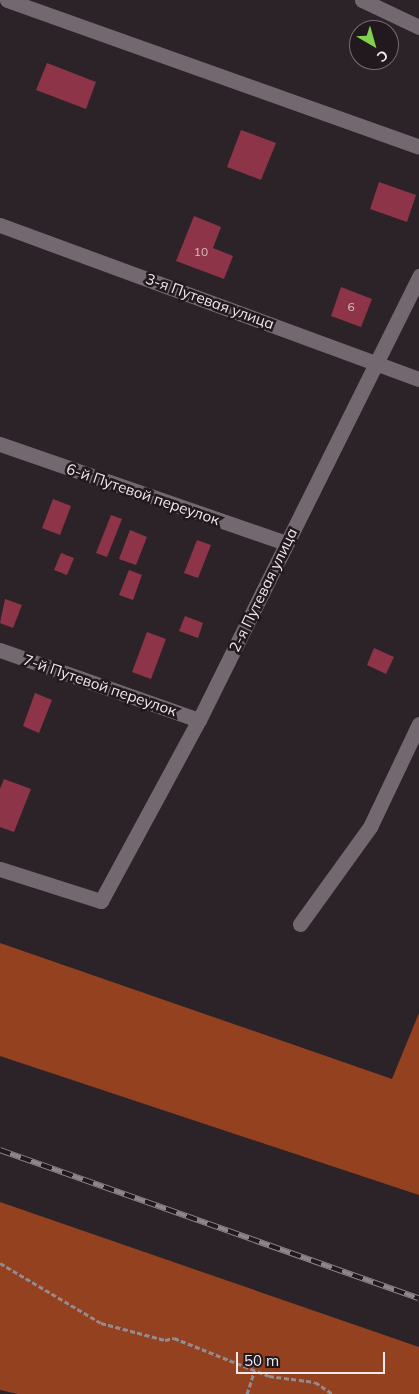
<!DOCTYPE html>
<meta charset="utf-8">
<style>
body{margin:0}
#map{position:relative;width:419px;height:1394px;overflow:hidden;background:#2c2329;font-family:Mulish,sans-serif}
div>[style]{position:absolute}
.forest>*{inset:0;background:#94411f}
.building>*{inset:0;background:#8e3448}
.path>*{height:3px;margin-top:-1.5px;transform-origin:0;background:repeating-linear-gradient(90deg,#938b90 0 5px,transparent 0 7.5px)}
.street>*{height:15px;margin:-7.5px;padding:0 7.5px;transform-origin:7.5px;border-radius:7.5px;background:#73686f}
.rail>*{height:5.5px;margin-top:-2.75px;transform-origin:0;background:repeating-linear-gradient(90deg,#22191f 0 11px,#8c858a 0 22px);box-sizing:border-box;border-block:1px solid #8c858a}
span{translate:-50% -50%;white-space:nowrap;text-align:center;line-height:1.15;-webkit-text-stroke:5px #22191f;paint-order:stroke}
.number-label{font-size:12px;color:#d7bcc4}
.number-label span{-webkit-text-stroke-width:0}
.street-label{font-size:15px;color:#efe9ed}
.north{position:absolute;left:349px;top:20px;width:50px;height:50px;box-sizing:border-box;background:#22191f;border:1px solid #746c71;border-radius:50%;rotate:142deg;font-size:14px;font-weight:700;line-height:20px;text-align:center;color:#efe9ed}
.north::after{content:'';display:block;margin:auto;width:18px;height:22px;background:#82d04f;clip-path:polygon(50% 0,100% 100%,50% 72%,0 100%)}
.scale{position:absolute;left:236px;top:1352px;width:149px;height:22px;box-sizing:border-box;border:2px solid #efe9ed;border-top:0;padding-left:6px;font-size:15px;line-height:18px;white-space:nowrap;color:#efe9ed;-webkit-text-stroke:4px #22191f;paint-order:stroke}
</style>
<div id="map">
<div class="forest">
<div style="clip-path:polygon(0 943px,392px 1079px,419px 1013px,419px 1195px,0 1056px)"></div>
<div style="clip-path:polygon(0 1202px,419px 1347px,419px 1394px,18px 1394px,0 1390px)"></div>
</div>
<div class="building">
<div style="clip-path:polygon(47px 63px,96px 82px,86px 109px,36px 90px)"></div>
<div style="clip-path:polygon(241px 130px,276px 143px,261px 180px,227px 167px)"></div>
<div style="clip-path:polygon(379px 182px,416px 195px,407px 222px,370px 209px)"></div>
<div style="clip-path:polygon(194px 216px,221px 227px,213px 248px,233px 256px,224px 279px,176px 261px)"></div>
<div style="clip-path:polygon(341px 287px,372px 299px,361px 327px,331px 316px)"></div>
<div style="clip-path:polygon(53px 499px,71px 506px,60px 535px,42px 528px)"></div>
<div style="clip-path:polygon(111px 515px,122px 519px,107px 557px,96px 553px)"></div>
<div style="clip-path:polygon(130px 530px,147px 537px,136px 565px,119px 559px)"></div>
<div style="clip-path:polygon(197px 540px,211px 545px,198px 578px,184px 573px)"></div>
<div style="clip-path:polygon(61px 553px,74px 558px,67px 575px,54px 570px)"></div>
<div style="clip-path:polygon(129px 570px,142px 575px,133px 600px,119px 595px)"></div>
<div style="clip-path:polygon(5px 599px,22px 605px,13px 628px,0 623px)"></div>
<div style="clip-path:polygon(185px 616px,203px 623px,198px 638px,179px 631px)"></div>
<div style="clip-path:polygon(147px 632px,166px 639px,151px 679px,132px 672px)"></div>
<div style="clip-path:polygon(374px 648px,394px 657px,386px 674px,367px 665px)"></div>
<div style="clip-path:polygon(35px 693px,52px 700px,39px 733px,23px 726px)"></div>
<div style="clip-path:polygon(4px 779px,31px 789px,14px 832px,0 827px,0 789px)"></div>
</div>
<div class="path">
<div style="left:0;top:1263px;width:117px;rotate:30.7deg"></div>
<div style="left:101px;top:1323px;width:66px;rotate:14.9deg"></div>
<div style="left:165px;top:1340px;width:9px;rotate:-13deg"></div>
<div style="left:174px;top:1338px;width:102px;rotate:21.8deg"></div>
<div style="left:269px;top:1376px;width:46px;rotate:7.4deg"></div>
<div style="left:315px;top:1382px;width:22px;rotate:34deg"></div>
<div style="left:247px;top:1394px;width:25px;rotate:-72deg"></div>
</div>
<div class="street">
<div style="left:7px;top:0;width:437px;rotate:19.6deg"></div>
<div style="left:362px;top:0;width:63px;rotate:25.3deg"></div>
<div style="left:0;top:225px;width:446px;rotate:20.2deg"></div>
<div style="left:0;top:444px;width:303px;rotate:19.1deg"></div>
<div style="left:0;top:650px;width:211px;rotate:19.4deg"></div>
<div style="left:0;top:869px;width:106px;rotate:17.6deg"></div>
<div style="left:101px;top:901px;width:206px;rotate:-61.6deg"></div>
<div style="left:199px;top:720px;width:496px;rotate:-63.6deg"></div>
<div style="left:300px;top:924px;width:120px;rotate:-54.2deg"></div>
<div style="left:370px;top:827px;width:114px;rotate:-64.6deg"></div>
</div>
<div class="rail">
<div style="left:0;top:1150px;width:444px;rotate:19.5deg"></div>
</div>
<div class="number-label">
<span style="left:201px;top:252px">10</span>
<span style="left:351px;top:307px">6</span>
</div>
<div class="street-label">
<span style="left:210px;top:301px;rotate:20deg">3-я Путевая улица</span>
<span style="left:143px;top:494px;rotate:19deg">6-й Путевой переулок</span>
<span style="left:263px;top:590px;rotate:-64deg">2-я Путевая улица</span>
<span style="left:100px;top:685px;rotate:19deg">7-й Путевой переулок</span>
</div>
<div class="north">С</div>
<div class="scale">50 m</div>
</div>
